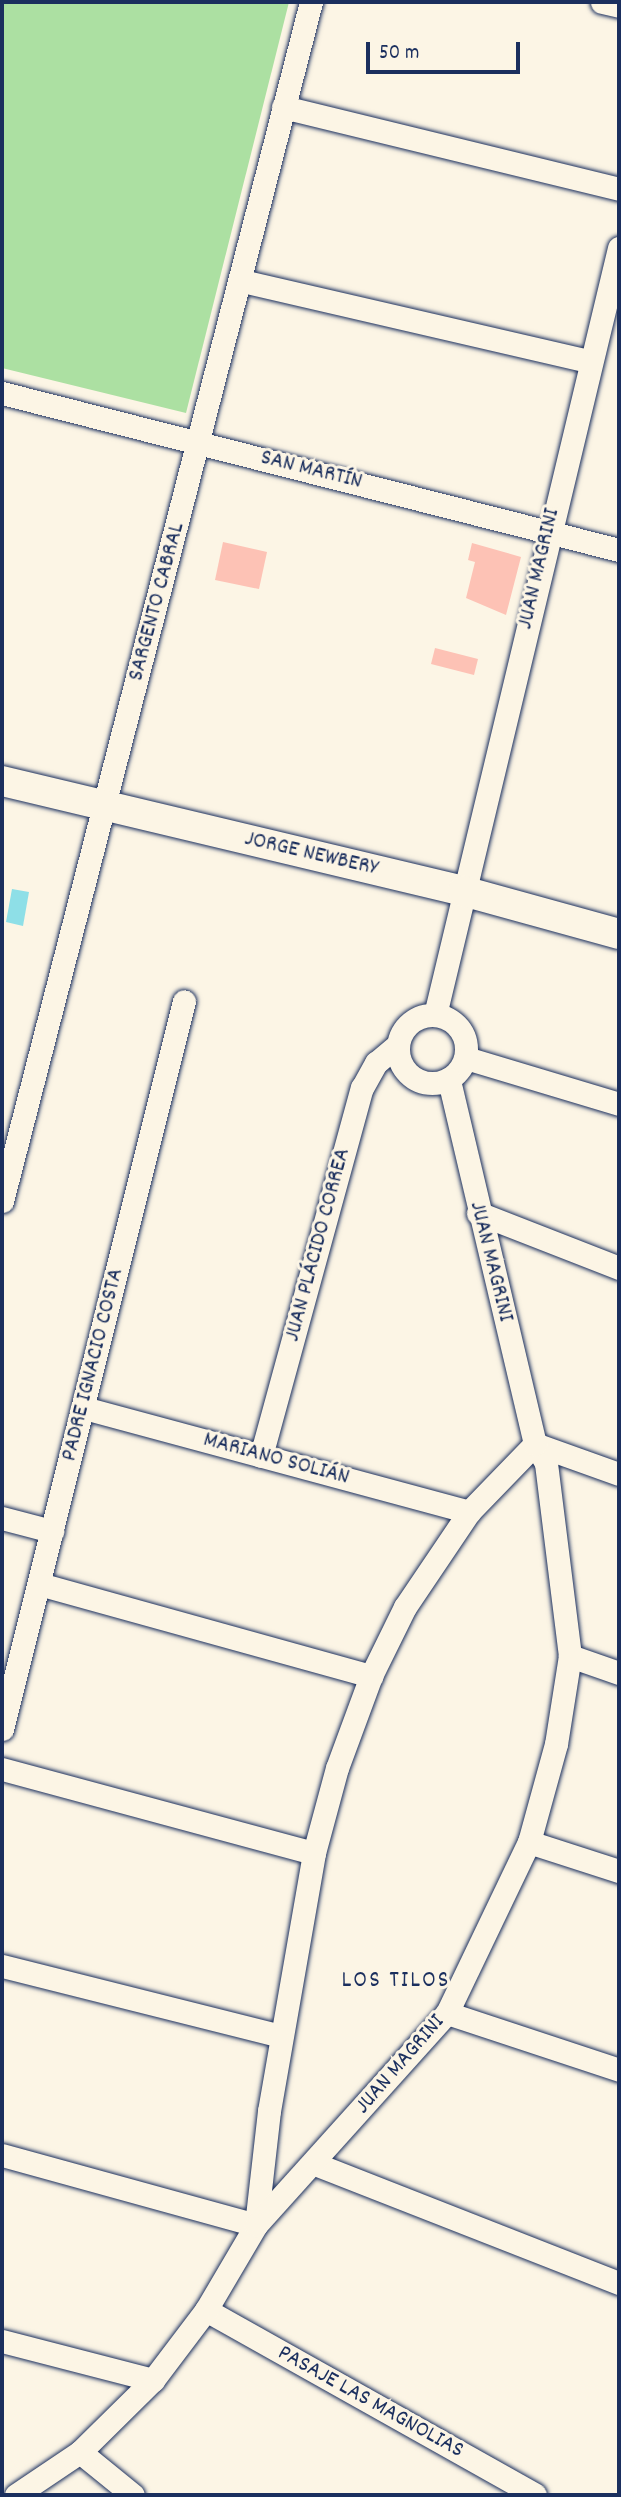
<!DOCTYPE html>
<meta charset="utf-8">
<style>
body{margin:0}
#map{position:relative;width:621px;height:2497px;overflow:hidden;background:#fcf5e5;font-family:Dekko,sans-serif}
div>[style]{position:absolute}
.green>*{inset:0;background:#ace0a2}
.water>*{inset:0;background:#8edfe7}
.building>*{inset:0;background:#fdc2b5}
.roads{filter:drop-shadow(0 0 2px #1b2f5e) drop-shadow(0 0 2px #1b2f5e)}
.minor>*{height:23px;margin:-11.5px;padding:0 11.5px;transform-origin:11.5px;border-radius:11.5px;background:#fcf5e5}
.minor>.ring{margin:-11.5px;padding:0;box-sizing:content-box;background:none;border:23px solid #fcf5e5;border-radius:50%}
.major>*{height:30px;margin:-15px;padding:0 15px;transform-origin:15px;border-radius:15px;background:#fcf5e5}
span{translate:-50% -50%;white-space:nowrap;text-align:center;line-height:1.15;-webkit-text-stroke:6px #fcf5e5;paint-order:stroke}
.street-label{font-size:23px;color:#1b2f5e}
.neighbourhood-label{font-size:24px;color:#1b2f5e;letter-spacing:2px}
.frame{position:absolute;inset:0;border:4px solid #1b2f5e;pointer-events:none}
.scale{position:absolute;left:366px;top:42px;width:154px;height:32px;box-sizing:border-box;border:4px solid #1b2f5e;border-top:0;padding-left:9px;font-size:21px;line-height:24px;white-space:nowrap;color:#1b2f5e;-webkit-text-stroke:5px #fcf5e5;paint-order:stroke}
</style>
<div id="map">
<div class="green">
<div style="clip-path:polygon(2px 2px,289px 2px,186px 413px,2px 368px)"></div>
</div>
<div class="water">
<div style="clip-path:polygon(12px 889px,29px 892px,23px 926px,6px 922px)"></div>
</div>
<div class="building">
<div style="clip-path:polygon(223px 542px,267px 552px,259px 589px,215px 580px)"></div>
<div style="clip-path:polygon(472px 543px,521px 557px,506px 615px,466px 598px,475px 562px,468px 560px)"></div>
<div style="clip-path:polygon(435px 648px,478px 659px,474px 675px,431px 664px)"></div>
</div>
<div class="roads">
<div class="minor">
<div style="left:602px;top:2px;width:17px;rotate:13deg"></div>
<div style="left:283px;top:107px;width:346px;rotate:13.7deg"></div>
<div style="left:242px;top:281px;width:355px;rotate:13deg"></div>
<div style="left:2px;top:393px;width:637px;rotate:14.28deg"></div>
<div class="ring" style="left:398px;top:1015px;width:45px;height:45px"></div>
<div style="left:435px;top:1015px;width:789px;rotate:-76.51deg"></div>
<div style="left:466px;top:1058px;width:160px;rotate:16.7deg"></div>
<div style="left:2px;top:1201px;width:1238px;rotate:-75.55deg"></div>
<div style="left:478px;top:1213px;width:151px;rotate:21.3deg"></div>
<div style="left:84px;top:1408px;width:399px;rotate:15.1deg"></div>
<div style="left:261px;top:1456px;width:382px;rotate:-74.7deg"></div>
<div style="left:362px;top:1088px;width:29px;rotate:-61deg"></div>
<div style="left:376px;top:1063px;width:26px;rotate:-40deg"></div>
<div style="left:2px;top:1518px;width:52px;rotate:14.6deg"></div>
<div style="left:39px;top:1584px;width:345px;rotate:15.5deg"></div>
<div style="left:570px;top:1656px;width:52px;rotate:19.1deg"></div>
<div style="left:2px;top:1729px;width:750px;rotate:-75.96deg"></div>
<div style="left:2px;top:1769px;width:323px;rotate:15.1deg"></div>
<div style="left:529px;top:1842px;width:95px;rotate:17.9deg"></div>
<div style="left:2px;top:1966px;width:288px;rotate:14.1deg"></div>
<div style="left:447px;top:2013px;width:181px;rotate:18.3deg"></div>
<div style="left:2px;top:2155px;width:263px;rotate:15.4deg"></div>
<div style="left:256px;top:2225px;width:115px;rotate:-83.5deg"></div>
<div style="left:269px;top:2111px;width:262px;rotate:-80.1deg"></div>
<div style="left:314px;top:1853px;width:88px;rotate:-74.9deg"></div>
<div style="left:337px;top:1768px;width:98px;rotate:-69.7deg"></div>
<div style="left:371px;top:1676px;width:77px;rotate:-63.8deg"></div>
<div style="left:405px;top:1607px;width:115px;rotate:-56deg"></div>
<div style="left:469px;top:1512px;width:95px;rotate:-45.9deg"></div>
<div style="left:535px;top:1444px;width:89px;rotate:19.7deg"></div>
<div style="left:315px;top:2164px;width:326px;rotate:21.4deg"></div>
<div style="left:206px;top:2310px;width:377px;rotate:29.3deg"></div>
<div style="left:2px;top:2341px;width:156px;rotate:14.5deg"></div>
<div style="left:80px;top:2452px;width:68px;rotate:39.1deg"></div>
<div style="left:16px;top:2495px;width:77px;rotate:-33.9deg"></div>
<div style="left:80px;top:2452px;width:103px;rotate:-44.6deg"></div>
<div style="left:153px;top:2380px;width:88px;rotate:-52.9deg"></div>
<div style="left:206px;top:2310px;width:99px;rotate:-59.5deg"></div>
<div style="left:256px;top:2225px;width:285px;rotate:-48deg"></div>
<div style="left:447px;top:2013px;width:190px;rotate:-64.4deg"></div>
<div style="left:529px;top:1842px;width:102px;rotate:-74.6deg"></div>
<div style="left:556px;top:1744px;width:89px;rotate:-81deg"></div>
<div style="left:570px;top:1656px;width:194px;rotate:-97.1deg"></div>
<div style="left:546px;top:1463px;width:22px;rotate:-120deg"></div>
<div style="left:535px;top:1444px;width:375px;rotate:-103.3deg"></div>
</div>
<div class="major">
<div style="left:2px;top:781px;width:474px;rotate:13.4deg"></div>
<div style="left:463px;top:891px;width:162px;rotate:15.4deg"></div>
</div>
</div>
<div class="street-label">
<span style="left:311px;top:471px;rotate:14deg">SAN MARTÍN</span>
<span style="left:540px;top:569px;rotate:-77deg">JUAN MAGRINI</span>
<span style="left:158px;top:602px;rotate:-75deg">SARGENTO CABRAL</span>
<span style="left:311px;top:855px;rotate:13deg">JORGE NEWBERY</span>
<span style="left:319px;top:1245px;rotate:-75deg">JUAN PLÁCIDO CORREA</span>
<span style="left:490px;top:1262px;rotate:76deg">JUAN MAGRINI</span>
<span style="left:94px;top:1365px;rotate:-76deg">PADRE IGNACIO COSTA</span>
<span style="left:276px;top:1460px;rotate:15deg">MARIANO SOLIÁN</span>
<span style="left:401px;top:2065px;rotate:-49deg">JUAN MAGRINI</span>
<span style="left:370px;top:2403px;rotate:29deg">PASAJE LAS MAGNOLIAS</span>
</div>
<div class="neighbourhood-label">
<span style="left:396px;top:1982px">LOS TILOS</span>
</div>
<div class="frame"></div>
<div class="scale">50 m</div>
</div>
